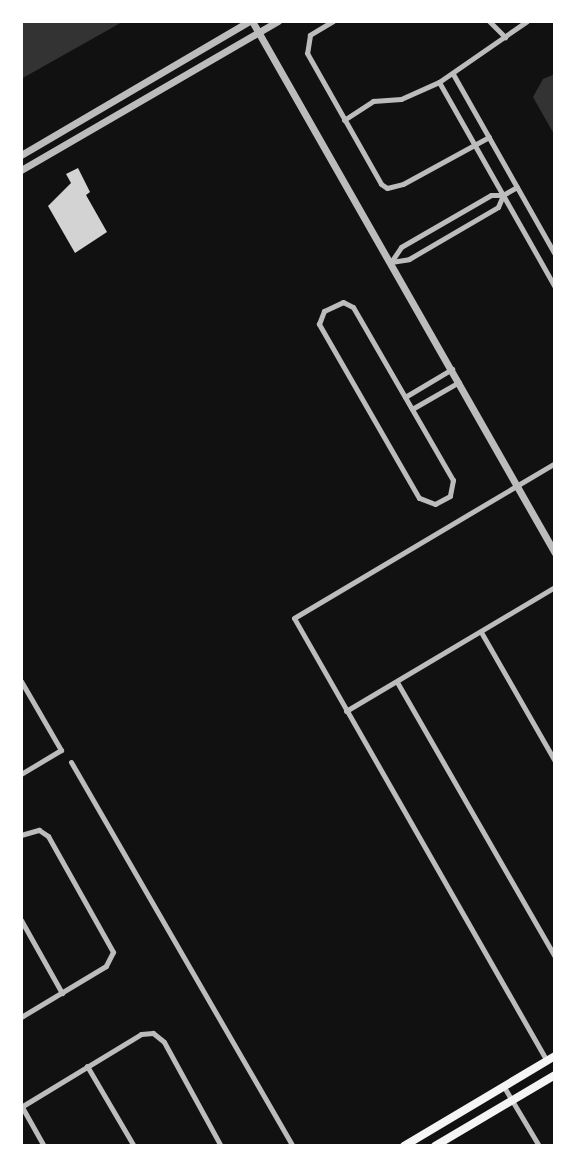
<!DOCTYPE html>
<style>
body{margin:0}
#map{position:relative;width:576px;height:1167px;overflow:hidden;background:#111;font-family:"Nunito Sans",sans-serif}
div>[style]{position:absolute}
.water>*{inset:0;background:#333}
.building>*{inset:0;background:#d3d3d3}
.minor>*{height:5px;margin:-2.5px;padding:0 2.5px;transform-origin:2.5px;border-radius:2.5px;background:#bcbcbc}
.tertiary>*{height:7px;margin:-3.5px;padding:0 3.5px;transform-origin:3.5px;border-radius:3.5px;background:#bcbcbc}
.secondary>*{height:8px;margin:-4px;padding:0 4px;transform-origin:4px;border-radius:4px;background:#f5f5f5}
span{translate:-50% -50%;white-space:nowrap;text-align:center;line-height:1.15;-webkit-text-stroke:6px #fff;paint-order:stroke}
.frame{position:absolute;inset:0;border:23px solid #fff;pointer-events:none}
</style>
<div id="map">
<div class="water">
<div style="clip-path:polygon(21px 21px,124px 21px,21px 79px)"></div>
<div style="clip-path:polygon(555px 74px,555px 136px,533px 97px,543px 79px)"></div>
</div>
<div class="building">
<div style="clip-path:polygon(78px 168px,90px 192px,86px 195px,107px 232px,75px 253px,48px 206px,71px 183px,66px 174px)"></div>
</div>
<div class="minor">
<div style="left:333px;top:21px;width:27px;rotate:149deg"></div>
<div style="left:310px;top:35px;width:18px;rotate:99deg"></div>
<div style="left:307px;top:53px;width:150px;rotate:60.5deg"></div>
<div style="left:381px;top:184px;width:7px;rotate:34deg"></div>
<div style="left:387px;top:188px;width:16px;rotate:-14deg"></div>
<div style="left:403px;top:184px;width:98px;rotate:-28.7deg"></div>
<div style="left:489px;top:21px;width:23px;rotate:45deg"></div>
<div style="left:453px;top:74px;width:207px;rotate:60.5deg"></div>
<div style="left:439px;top:82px;width:236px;rotate:60.5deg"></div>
<div style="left:344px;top:120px;width:35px;rotate:-33deg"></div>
<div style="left:373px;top:101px;width:28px;rotate:-4deg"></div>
<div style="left:401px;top:99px;width:42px;rotate:-24.1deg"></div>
<div style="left:439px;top:82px;width:107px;rotate:-34.7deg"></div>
<div style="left:391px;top:262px;width:18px;rotate:-56deg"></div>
<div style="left:401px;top:247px;width:104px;rotate:-30deg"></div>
<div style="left:491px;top:195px;width:12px"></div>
<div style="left:503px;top:195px;width:16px;rotate:-30deg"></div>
<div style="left:391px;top:262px;width:18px;rotate:-9deg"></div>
<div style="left:409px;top:259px;width:103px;rotate:-30.3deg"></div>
<div style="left:498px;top:207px;width:13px;rotate:-67deg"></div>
<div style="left:343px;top:302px;width:11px;rotate:27deg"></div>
<div style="left:353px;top:307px;width:200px;rotate:60deg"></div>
<div style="left:453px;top:480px;width:16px;rotate:101deg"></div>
<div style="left:450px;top:496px;width:17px;rotate:152deg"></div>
<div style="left:435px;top:504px;width:17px;rotate:-159deg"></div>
<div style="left:419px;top:498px;width:201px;rotate:-119.9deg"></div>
<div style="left:319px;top:324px;width:14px;rotate:-69deg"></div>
<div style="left:324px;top:311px;width:21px;rotate:-25deg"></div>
<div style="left:405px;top:397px;width:55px;rotate:-30.8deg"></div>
<div style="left:412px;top:409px;width:54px;rotate:-29.9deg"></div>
<div style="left:481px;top:632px;width:149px;rotate:60.2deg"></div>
<div style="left:21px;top:681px;width:80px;rotate:59.9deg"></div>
<div style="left:61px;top:750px;width:47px;rotate:149deg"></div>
<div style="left:397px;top:682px;width:317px;rotate:60.1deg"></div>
<div style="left:346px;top:711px;width:243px;rotate:-30.7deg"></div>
<div style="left:71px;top:762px;width:444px;rotate:60deg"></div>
<div style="left:21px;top:835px;width:19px;rotate:-16deg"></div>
<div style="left:39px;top:830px;width:11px;rotate:34deg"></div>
<div style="left:48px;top:836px;width:133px;rotate:60.7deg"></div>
<div style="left:113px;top:952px;width:16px;rotate:117deg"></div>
<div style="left:106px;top:966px;width:99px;rotate:149deg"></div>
<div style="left:21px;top:920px;width:84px;rotate:60.7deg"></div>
<div style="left:547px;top:1061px;width:510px;rotate:-119.73deg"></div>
<div style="left:294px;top:618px;width:304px;rotate:-30.7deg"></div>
<div style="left:87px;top:1066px;width:93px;rotate:59.6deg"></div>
<div style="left:504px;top:1087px;width:69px;rotate:59.3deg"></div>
<div style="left:21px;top:1107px;width:140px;rotate:-31.3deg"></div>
<div style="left:141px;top:1034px;width:12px;rotate:-5deg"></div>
<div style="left:153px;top:1033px;width:14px;rotate:39deg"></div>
<div style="left:164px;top:1042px;width:119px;rotate:61.3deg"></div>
<div style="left:22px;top:1107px;width:45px;rotate:60.6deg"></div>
</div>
<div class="tertiary">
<div style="left:252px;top:21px;width:612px;rotate:60.34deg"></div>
<div style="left:21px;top:155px;width:264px;rotate:-30.4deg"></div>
<div style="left:21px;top:170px;width:297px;rotate:-30.1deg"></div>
</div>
<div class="secondary">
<div style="left:404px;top:1146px;width:176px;rotate:-30.8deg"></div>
<div style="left:435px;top:1146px;width:139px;rotate:-30.6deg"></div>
</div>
<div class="frame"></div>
</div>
